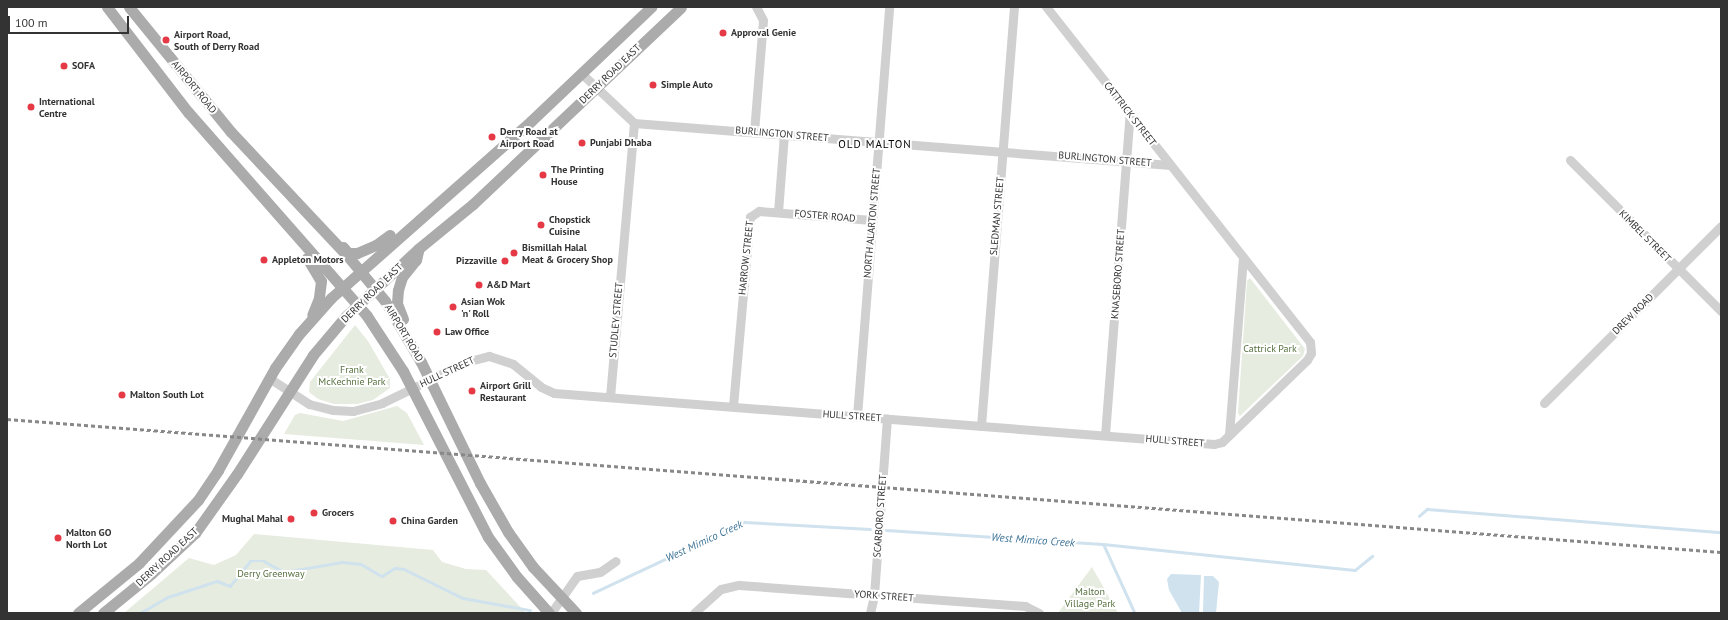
<!DOCTYPE html>
<style>
body{margin:0}
#map{position:relative;width:1728px;height:620px;overflow:hidden;background:#fff;font-family:"PT Sans",sans-serif}
div>[style]{position:absolute}
.green>*{inset:0;background:#e6ecdf}
.water>*{inset:0;background:#cfe2ee}
.stream>*{height:2.5px;margin:-1.25px;padding:0 1.25px;transform-origin:1.25px;border-radius:1.25px;background:#cfe2ee}
.minor>*{height:9px;margin:-4.5px;padding:0 4.5px;transform-origin:4.5px;border-radius:4.5px;background:#d0d0d0}
.major>*{height:11px;margin:-5.5px;padding:0 5.5px;transform-origin:5.5px;border-radius:5.5px;background:#ababab}
.rail>*{height:2.5px;margin-top:-1.25px;transform-origin:0;background:repeating-linear-gradient(90deg,#888 0 4px,transparent 0 7px)}
.dots>*{width:11px;height:11px;translate:-50% -50%;box-sizing:border-box;border:2px solid #fff;border-radius:50%}
span{translate:-50% -50%;white-space:nowrap;text-align:center;line-height:1.15;-webkit-text-stroke:4px #fff;paint-order:stroke}
.poi-label{font-size:10px;color:#333;font-weight:700}
.left{translate:0 -50%;text-align:left}
.right{translate:-100% -50%;text-align:right}
.street-label{font-size:10px;color:#333}
.park-label{font-size:10px;color:#56703f}
.neighbourhood-label{font-size:11px;color:#000;letter-spacing:1px}
.water-label{font-size:11px;color:#3f7597;font-style:italic}
.frame{position:absolute;inset:0;border:8px solid #333;pointer-events:none}
.scale{position:absolute;left:8px;top:16px;width:121px;height:18px;box-sizing:border-box;border:2px solid #333;border-top:0;padding-left:5px;font-size:12px;line-height:14px;white-space:nowrap;color:#333;-webkit-text-stroke:3px #fff;paint-order:stroke}
</style>
<div id="map">
<div class="green">
<div style="clip-path:polygon(1250px 278px,1305px 349px,1303px 356px,1240px 416px,1238px 413px,1247px 281px)"></div>
<div style="clip-path:polygon(355px 325px,368px 341px,390px 379px,390px 388px,373px 400px,357px 404px,334px 404px,318px 399px,309px 392px,310px 382px)"></div>
<div style="clip-path:polygon(397px 406px,407px 413px,424px 445px,284px 434px,295px 415px,300px 413px,343px 421px)"></div>
<div style="clip-path:polygon(254px 534px,433px 550px,442px 562px,466px 569px,486px 570px,526px 613px,124px 613px,189px 558px,214px 565px,236px 555px)"></div>
<div style="clip-path:polygon(1092px 567px,1118px 613px,1058px 613px)"></div>
</div>
<div class="water">
<div style="clip-path:polygon(1171px 574px,1201px 575px,1199px 613px,1182px 613px,1169px 590px,1167px 579px)"></div>
<div style="clip-path:polygon(1204px 576px,1213px 576px,1219px 582px,1216px 613px,1203px 613px)"></div>
</div>
<div class="stream">
<div style="left:1419px;top:516px;width:11px;rotate:-41deg"></div>
<div style="left:1427px;top:509px;width:295px;rotate:4.5deg"></div>
<div style="left:886px;top:530px;width:217px;rotate:3.7deg"></div>
<div style="left:1103px;top:544px;width:253px;rotate:5.9deg"></div>
<div style="left:1355px;top:570px;width:22px;rotate:-39deg"></div>
<div style="left:1104px;top:545px;width:75px;rotate:65.5deg"></div>
<div style="left:593px;top:593px;width:167px;rotate:-25.2deg"></div>
<div style="left:744px;top:522px;width:126px;rotate:3.2deg"></div>
<div style="left:140px;top:613px;width:32px;rotate:-30deg"></div>
<div style="left:168px;top:597px;width:52px;rotate:-18.1deg"></div>
<div style="left:217px;top:581px;width:14px;rotate:21deg"></div>
<div style="left:230px;top:586px;width:32px;rotate:-51deg"></div>
<div style="left:250px;top:561px;width:14px"></div>
<div style="left:264px;top:561px;width:23px;rotate:29deg"></div>
<div style="left:284px;top:572px;width:59px;rotate:-9.8deg"></div>
<div style="left:342px;top:562px;width:19px;rotate:6deg"></div>
<div style="left:361px;top:564px;width:24px;rotate:30deg"></div>
<div style="left:382px;top:576px;width:15px;rotate:-32deg"></div>
<div style="left:395px;top:568px;width:9px;rotate:6deg"></div>
<div style="left:404px;top:569px;width:66px;rotate:26.2deg"></div>
<div style="left:463px;top:598px;width:68px;rotate:10.2deg"></div>
</div>
<div class="minor">
<div style="left:581px;top:73px;width:73px;rotate:43.3deg"></div>
<div style="left:634px;top:123px;width:538px;rotate:4.48deg"></div>
<div style="left:754px;top:132px;width:112px;rotate:-85.4deg"></div>
<div style="left:763px;top:20px;width:15px;rotate:-118deg"></div>
<div style="left:1570px;top:160px;width:214px;rotate:45deg"></div>
<div style="left:778px;top:212px;width:78px;rotate:-85.6deg"></div>
<div style="left:269px;top:378px;width:48px;rotate:33deg"></div>
<div style="left:309px;top:404px;width:25px;rotate:14deg"></div>
<div style="left:333px;top:410px;width:20px;rotate:3deg"></div>
<div style="left:353px;top:411px;width:30px;rotate:-15deg"></div>
<div style="left:382px;top:403px;width:93px;rotate:-26deg"></div>
<div style="left:466px;top:362px;width:24px;rotate:-15deg"></div>
<div style="left:489px;top:356px;width:25px;rotate:18deg"></div>
<div style="left:513px;top:364px;width:36px;rotate:39deg"></div>
<div style="left:541px;top:387px;width:14px;rotate:25deg"></div>
<div style="left:554px;top:393px;width:662px;rotate:4.42deg"></div>
<div style="left:1214px;top:444px;width:8px;rotate:-14deg"></div>
<div style="left:1222px;top:442px;width:118px;rotate:-44deg"></div>
<div style="left:1307px;top:360px;width:8px;rotate:-60deg"></div>
<div style="left:1311px;top:353px;width:11px;rotate:-95deg"></div>
<div style="left:1310px;top:342px;width:427px;rotate:-128.2deg"></div>
<div style="left:610px;top:397px;width:275px;rotate:-85deg"></div>
<div style="left:1544px;top:403px;width:250px;rotate:-45deg"></div>
<div style="left:733px;top:406px;width:190px;rotate:-84.9deg"></div>
<div style="left:750px;top:217px;width:11px;rotate:-34deg"></div>
<div style="left:759px;top:211px;width:113px;rotate:4.6deg"></div>
<div style="left:857px;top:416px;width:410px;rotate:-85.5deg"></div>
<div style="left:981px;top:426px;width:420px;rotate:-85.5deg"></div>
<div style="left:1105px;top:435px;width:323px;rotate:-85.6deg"></div>
<div style="left:1229px;top:435px;width:178px;rotate:-85.5deg"></div>
<div style="left:551px;top:613px;width:45px;rotate:-54.9deg"></div>
<div style="left:577px;top:576px;width:23px;rotate:-10deg"></div>
<div style="left:600px;top:572px;width:19px;rotate:-35deg"></div>
<div style="left:694px;top:613px;width:36px;rotate:-42deg"></div>
<div style="left:721px;top:589px;width:18px;rotate:-13deg"></div>
<div style="left:739px;top:585px;width:287px;rotate:4.2deg"></div>
<div style="left:1025px;top:606px;width:16px;rotate:27deg"></div>
<div style="left:870px;top:613px;width:18px;rotate:-77deg"></div>
<div style="left:874px;top:595px;width:177px;rotate:-85.8deg"></div>
</div>
<div class="major">
<div style="left:107px;top:7px;width:133px;rotate:52.4deg"></div>
<div style="left:188px;top:112px;width:271px;rotate:48.7deg"></div>
<div style="left:367px;top:316px;width:66px;rotate:56.8deg"></div>
<div style="left:403px;top:371px;width:186px;rotate:62.9deg"></div>
<div style="left:488px;top:537px;width:49px;rotate:54.1deg"></div>
<div style="left:517px;top:577px;width:48px;rotate:48.4deg"></div>
<div style="left:129px;top:7px;width:161px;rotate:50.8deg"></div>
<div style="left:231px;top:132px;width:175px;rotate:46.8deg"></div>
<div style="left:351px;top:260px;width:53px;rotate:50.3deg"></div>
<div style="left:385px;top:301px;width:71px;rotate:59.5deg"></div>
<div style="left:421px;top:362px;width:135px;rotate:64deg"></div>
<div style="left:480px;top:483px;width:56px;rotate:60.3deg"></div>
<div style="left:508px;top:532px;width:43px;rotate:54.5deg"></div>
<div style="left:533px;top:567px;width:63px;rotate:46.9deg"></div>
<div style="left:343px;top:247px;width:8px;rotate:50deg"></div>
<div style="left:348px;top:253px;width:9px"></div>
<div style="left:357px;top:253px;width:21px;rotate:-23deg"></div>
<div style="left:376px;top:245px;width:17px;rotate:-36deg"></div>
<div style="left:307px;top:258px;width:27px;rotate:59deg"></div>
<div style="left:321px;top:281px;width:17px;rotate:97deg"></div>
<div style="left:319px;top:298px;width:18px;rotate:112deg"></div>
<div style="left:403px;top:319px;width:17px;rotate:-111deg"></div>
<div style="left:397px;top:303px;width:13px;rotate:-86deg"></div>
<div style="left:398px;top:290px;width:14px;rotate:-73deg"></div>
<div style="left:402px;top:277px;width:22px;rotate:-51deg"></div>
<div style="left:416px;top:260px;width:9px;rotate:-77deg"></div>
<div style="left:78px;top:613px;width:79px;rotate:-39.3deg"></div>
<div style="left:139px;top:563px;width:86px;rotate:-46.9deg"></div>
<div style="left:198px;top:500px;width:36px;rotate:-56deg"></div>
<div style="left:218px;top:470px;width:117px;rotate:-60.8deg"></div>
<div style="left:275px;top:368px;width:42px;rotate:-54.8deg"></div>
<div style="left:299px;top:334px;width:48px;rotate:-48.4deg"></div>
<div style="left:331px;top:298px;width:267px;rotate:-41.5deg"></div>
<div style="left:531px;top:121px;width:166px;rotate:-43.5deg"></div>
<div style="left:103px;top:613px;width:63px;rotate:-39.2deg"></div>
<div style="left:152px;top:573px;width:59px;rotate:-42.9deg"></div>
<div style="left:195px;top:533px;width:72px;rotate:-54.6deg"></div>
<div style="left:237px;top:474px;width:141px;rotate:-57.4deg"></div>
<div style="left:313px;top:355px;width:51px;rotate:-49.8deg"></div>
<div style="left:346px;top:316px;width:98px;rotate:-42.9deg"></div>
<div style="left:418px;top:249px;width:71px;rotate:-39.3deg"></div>
<div style="left:473px;top:204px;width:286px;rotate:-43.4deg"></div>
</div>
<div class="rail">
<div style="left:7px;top:419px;width:1719px;rotate:4.44deg"></div>
</div>
<div class="dots">
<div style="left:723px;top:33px;background:#e63946"></div>
<div style="left:166px;top:40px;background:#e63946"></div>
<div style="left:64px;top:66px;background:#e63946"></div>
<div style="left:653px;top:85px;background:#e63946"></div>
<div style="left:31px;top:107px;background:#e63946"></div>
<div style="left:492px;top:137px;background:#e63946"></div>
<div style="left:582px;top:143px;background:#e63946"></div>
<div style="left:543px;top:175px;background:#e63946"></div>
<div style="left:541px;top:225px;background:#e63946"></div>
<div style="left:514px;top:253px;background:#e63946"></div>
<div style="left:264px;top:260px;background:#e63946"></div>
<div style="left:505px;top:261px;background:#e63946"></div>
<div style="left:479px;top:285px;background:#e63946"></div>
<div style="left:453px;top:307px;background:#e63946"></div>
<div style="left:437px;top:332px;background:#e63946"></div>
<div style="left:472px;top:391px;background:#e63946"></div>
<div style="left:122px;top:395px;background:#e63946"></div>
<div style="left:314px;top:513px;background:#e63946"></div>
<div style="left:291px;top:519px;background:#e63946"></div>
<div style="left:393px;top:521px;background:#e63946"></div>
<div style="left:58px;top:538px;background:#e63946"></div>
</div>
<div class="poi-label">
<span class="left" style="left:731px;top:33px">Approval Genie</span>
<span class="left" style="left:174px;top:40px">Airport Road,<br>South of Derry Road</span>
<span class="left" style="left:72px;top:66px">SOFA</span>
<span class="left" style="left:661px;top:85px">Simple Auto</span>
<span class="left" style="left:39px;top:107px">International<br>Centre</span>
<span class="left" style="left:500px;top:137px">Derry Road at<br>Airport Road</span>
<span class="left" style="left:590px;top:143px">Punjabi Dhaba</span>
<span class="left" style="left:551px;top:175px">The Printing<br>House</span>
<span class="left" style="left:549px;top:225px">Chopstick<br>Cuisine</span>
<span class="left" style="left:522px;top:253px">Bismillah Halal<br>Meat &amp; Grocery Shop</span>
<span class="left" style="left:272px;top:260px">Appleton Motors</span>
<span class="right" style="left:497px;top:261px">Pizzaville</span>
<span class="left" style="left:487px;top:285px">A&amp;D Mart</span>
<span class="left" style="left:461px;top:307px">Asian Wok<br>'n' Roll</span>
<span class="left" style="left:445px;top:332px">Law Office</span>
<span class="left" style="left:480px;top:391px">Airport Grill<br>Restaurant</span>
<span class="left" style="left:130px;top:395px">Malton South Lot</span>
<span class="left" style="left:322px;top:513px">Grocers</span>
<span class="right" style="left:283px;top:519px">Mughal Mahal</span>
<span class="left" style="left:401px;top:521px">China Garden</span>
<span class="left" style="left:66px;top:538px">Malton GO<br>North Lot</span>
</div>
<div class="street-label">
<span style="left:610px;top:74px;rotate:-44deg">DERRY ROAD EAST</span>
<span style="left:194px;top:87px;rotate:51deg">AIRPORT ROAD</span>
<span style="left:1130px;top:114px;rotate:52deg">CATTRICK STREET</span>
<span style="left:782px;top:134px;rotate:5deg">BURLINGTON STREET</span>
<span style="left:1105px;top:159px;rotate:5deg">BURLINGTON STREET</span>
<span style="left:825px;top:216px;rotate:5deg">FOSTER ROAD</span>
<span style="left:997px;top:216px;rotate:-85deg">SLEDMAN STREET</span>
<span style="left:872px;top:223px;rotate:-85deg">NORTH ALARTON STREET</span>
<span style="left:1645px;top:236px;rotate:45deg">KIMBEL STREET</span>
<span style="left:746px;top:258px;rotate:-84deg">HARROW STREET</span>
<span style="left:1118px;top:274px;rotate:-86deg">KNASEBORO STREET</span>
<span style="left:372px;top:293px;rotate:-44deg">DERRY ROAD EAST</span>
<span style="left:1633px;top:314px;rotate:-45deg">DREW ROAD</span>
<span style="left:616px;top:320px;rotate:-85deg">STUDLEY STREET</span>
<span style="left:404px;top:333px;rotate:59deg">AIRPORT ROAD</span>
<span style="left:447px;top:372px;rotate:-25deg">HULL STREET</span>
<span style="left:852px;top:416px;rotate:4deg">HULL STREET</span>
<span style="left:1175px;top:441px;rotate:5deg">HULL STREET</span>
<span style="left:880px;top:516px;rotate:-86deg">SCARBORO STREET</span>
<span style="left:167px;top:557px;rotate:-43deg">DERRY ROAD EAST</span>
<span style="left:884px;top:596px;rotate:4deg">YORK STREET</span>
</div>
<div class="park-label">
<span style="left:1270px;top:349px">Cattrick Park</span>
<span style="left:352px;top:375px">Frank<br>McKechnie Park</span>
<span style="left:271px;top:574px">Derry Greenway</span>
<span style="left:1090px;top:597px">Malton<br>Village Park</span>
</div>
<div class="neighbourhood-label">
<span style="left:875px;top:144px">OLD MALTON</span>
</div>
<div class="water-label">
<span style="left:1033px;top:540px;rotate:4deg">West Mimico Creek</span>
<span style="left:704px;top:541px;rotate:-25deg">West Mimico Creek</span>
</div>
<div class="frame"></div>
<div class="scale">100 m</div>
</div>
